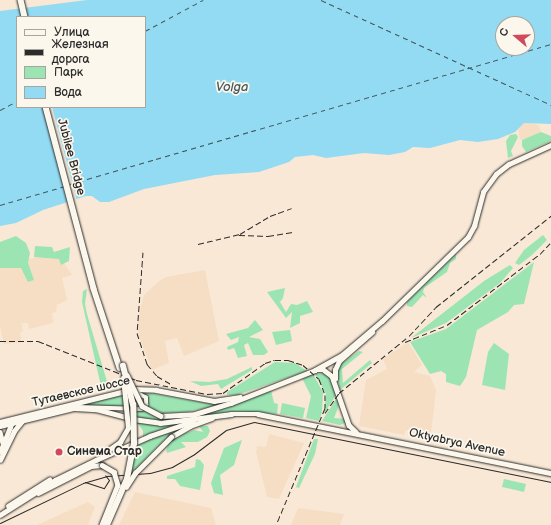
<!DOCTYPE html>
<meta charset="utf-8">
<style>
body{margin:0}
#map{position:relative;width:551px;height:525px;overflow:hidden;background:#f8e8d5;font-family:"Balsamiq Sans",sans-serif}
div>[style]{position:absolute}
.built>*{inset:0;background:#f6dec5}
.green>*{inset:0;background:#9ce5b3}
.water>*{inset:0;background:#92dbf3}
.pier>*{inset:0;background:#f8e8d5}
.ferry>*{height:1px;margin-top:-0.5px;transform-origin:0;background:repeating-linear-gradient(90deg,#45575d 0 5px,transparent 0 9px)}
.roads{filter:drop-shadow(0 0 1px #2b2b2b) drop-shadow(0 0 1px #2b2b2b)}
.secondary>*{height:3.5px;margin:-1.75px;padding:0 1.75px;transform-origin:1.75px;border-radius:1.75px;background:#fbf7ec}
.primary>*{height:4.5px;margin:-2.25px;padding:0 2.25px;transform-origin:2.25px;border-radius:2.25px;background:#fbf7ec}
.highway>*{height:5.5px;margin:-2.75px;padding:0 2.75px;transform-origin:2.75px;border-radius:2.75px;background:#fbf7ec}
.tram>*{height:1px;margin:-0.5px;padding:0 0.5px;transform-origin:0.5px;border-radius:0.5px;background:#2b2b2b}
.rail>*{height:1px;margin-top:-0.5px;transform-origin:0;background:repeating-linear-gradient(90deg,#2b2b2b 0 6px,transparent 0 9px)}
.bridges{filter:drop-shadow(0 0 1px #2b2b2b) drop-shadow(0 0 1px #2b2b2b)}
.primary-bridge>*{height:4.5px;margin:-2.25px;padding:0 2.25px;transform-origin:2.25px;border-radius:2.25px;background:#fbf7ec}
.highway-bridge>*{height:5.5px;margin:-2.75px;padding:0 2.75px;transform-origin:2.75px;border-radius:2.75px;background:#fbf7ec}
.dots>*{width:11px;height:11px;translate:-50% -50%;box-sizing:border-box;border:2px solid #fbf7ec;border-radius:50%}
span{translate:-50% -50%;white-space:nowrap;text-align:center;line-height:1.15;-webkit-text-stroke:3.5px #fbf7ec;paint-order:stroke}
.street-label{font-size:12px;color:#2b2b2b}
.poi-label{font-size:12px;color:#2b2b2b;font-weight:700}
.left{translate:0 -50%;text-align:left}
.water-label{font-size:13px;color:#45575d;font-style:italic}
.legend{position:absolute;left:16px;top:16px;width:130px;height:92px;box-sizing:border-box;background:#fbf7ec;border:1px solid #a8a59f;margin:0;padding:5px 7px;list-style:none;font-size:12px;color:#2b2b2b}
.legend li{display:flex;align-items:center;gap:8px;height:20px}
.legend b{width:20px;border:1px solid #a8a59f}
.north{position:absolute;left:495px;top:16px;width:40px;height:40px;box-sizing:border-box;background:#fbf7ec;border:1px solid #a8a59f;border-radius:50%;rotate:289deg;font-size:11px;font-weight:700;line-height:16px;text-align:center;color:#2b2b2b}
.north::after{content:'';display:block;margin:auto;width:14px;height:18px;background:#d1495b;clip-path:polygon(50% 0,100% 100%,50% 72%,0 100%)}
</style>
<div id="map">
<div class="built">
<div style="clip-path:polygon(526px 122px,539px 125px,541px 134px,520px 140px,518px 127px)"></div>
<div style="clip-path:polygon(41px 256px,59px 256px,72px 275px,62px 278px,67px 300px,57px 305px,56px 312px,52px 313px,53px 323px,29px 329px,28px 323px,21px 323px,23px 331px,20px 332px,21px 342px,4px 344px,0 327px,0 267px)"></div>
<div style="clip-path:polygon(205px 270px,219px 341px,184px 356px,177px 338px,165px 341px,169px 363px,152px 370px,139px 336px,137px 322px,144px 295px,159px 281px,166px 277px)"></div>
<div style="clip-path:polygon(408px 342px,422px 365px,414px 372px,430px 376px,436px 390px,431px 434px,410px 429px,405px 431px,404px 435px,359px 426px,366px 380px,387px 369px,383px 359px)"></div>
<div style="clip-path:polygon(269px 434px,304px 443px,279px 499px,267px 497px,256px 452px,257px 446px,266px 447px)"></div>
<div style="clip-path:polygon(135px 492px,211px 508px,216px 525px,119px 525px)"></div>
<div style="clip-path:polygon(88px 502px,95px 507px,88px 525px,37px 525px)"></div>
<div style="clip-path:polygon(298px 508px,344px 514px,340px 525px,291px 525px)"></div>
</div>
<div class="green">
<div style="clip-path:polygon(541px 132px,551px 136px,551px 141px,526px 152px,522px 146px,522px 140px)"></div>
<div style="clip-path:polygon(516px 134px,518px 137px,511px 151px,513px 156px,508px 158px,506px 141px,510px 135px)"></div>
<div style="clip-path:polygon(543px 235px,547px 240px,532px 255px,519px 265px,515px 263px,524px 250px)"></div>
<div style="clip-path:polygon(16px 236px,26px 243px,30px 253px,28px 263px,34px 280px,28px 282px,21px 268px,0 268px,0 242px)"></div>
<div style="clip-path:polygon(35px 246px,52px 247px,54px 252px,70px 247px,69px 261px,61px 265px,59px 259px,34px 257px)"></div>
<div style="clip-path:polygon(456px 254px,456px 259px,450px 263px,447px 272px,424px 288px,423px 292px,427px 298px,423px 295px,412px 307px,407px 306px,407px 302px,414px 295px)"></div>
<div style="clip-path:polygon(534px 262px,524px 304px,514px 305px,508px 312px,477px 330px,466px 377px,460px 386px,446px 382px,446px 374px,441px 371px,430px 374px,410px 342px,446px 329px)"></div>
<div style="clip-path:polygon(510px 265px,513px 268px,500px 283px,446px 323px,411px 338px,484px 281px)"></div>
<div style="clip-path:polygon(285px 288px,283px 298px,280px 302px,286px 312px,291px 304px,297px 305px,307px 301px,313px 312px,300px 316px,300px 323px,290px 328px,292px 312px,286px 318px,267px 292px)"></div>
<div style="clip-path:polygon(87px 289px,85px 304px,87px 314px,108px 385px,102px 391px,82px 302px,83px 291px)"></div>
<div style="clip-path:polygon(255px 320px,263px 330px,249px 337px,260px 339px,268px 352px,264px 355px,253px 355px,248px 343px,244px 345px,247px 356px,238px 358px,234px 348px,228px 350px,227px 347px,238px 342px,239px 337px,231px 340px,226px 334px,248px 328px)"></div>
<div style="clip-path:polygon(290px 330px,292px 341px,276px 345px,272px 332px)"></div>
<div style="clip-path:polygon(494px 343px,509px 354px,505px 390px,482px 385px,488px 352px)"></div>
<div style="clip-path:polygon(359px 351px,363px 352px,342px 369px,343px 383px,370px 360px,372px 363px,340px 390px,336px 375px,338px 366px)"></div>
<div style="clip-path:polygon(275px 362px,295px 363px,307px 371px,237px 395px,227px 395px,227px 392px)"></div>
<div style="clip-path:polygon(252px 367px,252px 370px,221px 389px,218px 384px,201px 386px,190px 381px,209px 382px,227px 379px)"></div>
<div style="clip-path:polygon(325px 373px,331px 377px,337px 393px,324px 414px,326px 394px,315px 374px)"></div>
<div style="clip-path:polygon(313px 374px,323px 392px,322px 412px,319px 421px,306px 418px,311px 396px,302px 378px)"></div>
<div style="clip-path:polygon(271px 390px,274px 403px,278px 404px,277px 414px,237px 411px,165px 421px,137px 418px,136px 411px,143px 410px,162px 418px,189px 417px,236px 404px)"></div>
<div style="clip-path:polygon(143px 392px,205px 403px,231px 402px,187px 412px,163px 413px,146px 407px,148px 398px)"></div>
<div style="clip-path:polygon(123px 395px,125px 408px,78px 405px,96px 400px)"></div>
<div style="clip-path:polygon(338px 396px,340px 403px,334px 418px,345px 419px,345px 423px,340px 425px,322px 421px)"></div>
<div style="clip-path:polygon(282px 403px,305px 408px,303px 418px,280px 414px)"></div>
<div style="clip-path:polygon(137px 422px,157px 425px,187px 422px,143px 437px,143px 431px)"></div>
<div style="clip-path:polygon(189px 425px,165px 439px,134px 470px,131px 471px,137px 443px)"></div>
<div style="clip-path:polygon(199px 426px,208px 426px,210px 431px,207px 437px,198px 442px,181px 442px,186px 447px,167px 453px,166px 450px,171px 439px,194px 430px,203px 432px)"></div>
<div style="clip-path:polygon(314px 439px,318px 439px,315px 454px,299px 488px,296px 487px)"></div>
<div style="clip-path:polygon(242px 440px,234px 465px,220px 475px,223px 495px,214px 493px,211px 483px,224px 448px)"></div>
<div style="clip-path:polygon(196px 459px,200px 460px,204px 465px,200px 490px,180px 486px,175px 479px,167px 479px,167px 476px,195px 467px)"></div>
<div style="clip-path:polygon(504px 479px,526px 484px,524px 492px,502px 487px)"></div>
</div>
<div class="water">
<div style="clip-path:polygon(evenodd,87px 0,551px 0,551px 124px,524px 123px,515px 132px,498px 139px,478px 142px,460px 140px,430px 148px,413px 147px,405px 152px,389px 155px,364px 153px,326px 158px,313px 155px,295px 157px,289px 162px,259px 172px,215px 175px,144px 189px,109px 202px,100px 202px,92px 196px,86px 196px,43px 210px,16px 223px,0 226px,0 11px,87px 0,17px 17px,145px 17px,145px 107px,17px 107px,17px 17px,87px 0,503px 24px,527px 24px,527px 48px,503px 48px,503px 24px)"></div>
</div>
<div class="pier">
<div style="clip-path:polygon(43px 107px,52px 107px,77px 201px,68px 203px)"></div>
</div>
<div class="ferry">
<div style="left:321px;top:0;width:253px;rotate:24.5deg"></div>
<div style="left:145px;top:31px;width:66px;rotate:-28.1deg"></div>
<div style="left:0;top:110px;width:19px;rotate:-28deg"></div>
<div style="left:70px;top:184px;width:501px;rotate:-16.23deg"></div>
<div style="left:0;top:205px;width:68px;rotate:-16.3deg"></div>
</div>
<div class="roads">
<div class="secondary">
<div style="left:78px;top:407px;width:64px;rotate:1.8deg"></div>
<div style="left:142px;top:409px;width:6px;rotate:-45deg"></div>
<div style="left:146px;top:405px;width:7px;rotate:-90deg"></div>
<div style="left:146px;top:398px;width:13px;rotate:-153deg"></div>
</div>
<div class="primary">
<div style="left:316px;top:370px;width:8px"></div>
<div style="left:324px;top:370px;width:10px;rotate:37deg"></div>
<div style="left:332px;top:376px;width:52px;rotate:70.9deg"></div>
<div style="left:349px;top:425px;width:10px;rotate:45deg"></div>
<div style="left:335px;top:379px;width:9px;rotate:-90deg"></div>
<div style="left:335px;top:370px;width:10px;rotate:-66deg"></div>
<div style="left:339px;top:361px;width:44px;rotate:-41.3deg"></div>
<div style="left:161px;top:416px;width:34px;rotate:-3deg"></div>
<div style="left:195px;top:414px;width:38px;rotate:-17deg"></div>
<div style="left:231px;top:403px;width:90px;rotate:-21.4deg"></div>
<div style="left:315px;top:370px;width:31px;rotate:-29deg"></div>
<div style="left:342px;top:355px;width:52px;rotate:-40.4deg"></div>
<div style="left:382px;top:321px;width:120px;rotate:-44.3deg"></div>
<div style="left:468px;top:237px;width:13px;rotate:-61deg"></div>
<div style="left:474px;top:226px;width:35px;rotate:-75deg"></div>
<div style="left:483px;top:192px;width:22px;rotate:-54deg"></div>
<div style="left:496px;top:174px;width:16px;rotate:-38deg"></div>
<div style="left:509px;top:164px;width:46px;rotate:-24.3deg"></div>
<div style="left:0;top:422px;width:137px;rotate:-13.9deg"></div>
<div style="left:133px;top:389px;width:23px;rotate:2deg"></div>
<div style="left:156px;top:390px;width:59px;rotate:10.7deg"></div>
<div style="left:214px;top:401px;width:26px;rotate:-9deg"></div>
<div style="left:0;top:426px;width:76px;rotate:-13.7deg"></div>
<div style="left:74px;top:408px;width:22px;rotate:3deg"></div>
<div style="left:96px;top:409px;width:38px;rotate:15deg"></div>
<div style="left:133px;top:419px;width:27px;rotate:8deg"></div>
<div style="left:160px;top:423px;width:72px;rotate:-7.2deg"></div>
<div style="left:231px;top:414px;width:27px"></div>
<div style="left:258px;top:414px;width:299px;rotate:11.4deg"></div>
<div style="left:0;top:432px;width:11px;rotate:75deg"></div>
<div style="left:171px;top:437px;width:22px;rotate:-30deg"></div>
<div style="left:190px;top:426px;width:23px;rotate:-20deg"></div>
<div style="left:0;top:452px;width:32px;rotate:-68deg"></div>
<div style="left:0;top:460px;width:32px;rotate:-64deg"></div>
<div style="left:14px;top:431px;width:13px;rotate:-51deg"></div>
<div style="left:38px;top:493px;width:59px;rotate:-27deg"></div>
<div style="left:91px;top:466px;width:11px;rotate:-5deg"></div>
<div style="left:8px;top:506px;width:49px;rotate:-32.4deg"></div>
<div style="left:0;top:515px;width:65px;rotate:-32.5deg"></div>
<div style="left:55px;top:480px;width:46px;rotate:-26deg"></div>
<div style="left:96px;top:460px;width:59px;rotate:-24deg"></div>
<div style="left:150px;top:436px;width:46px;rotate:-18.8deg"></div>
</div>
<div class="highway">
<div style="left:21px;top:0;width:17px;rotate:77deg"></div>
<div style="left:46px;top:107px;width:188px;rotate:75.2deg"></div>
<div style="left:94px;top:289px;width:83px;rotate:71.8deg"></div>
</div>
</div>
<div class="tram">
<div style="left:85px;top:482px;width:20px;rotate:18deg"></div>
<div style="left:104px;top:488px;width:9px;rotate:-58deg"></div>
<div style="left:109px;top:480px;width:6px;rotate:-129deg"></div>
<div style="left:0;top:523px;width:92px;rotate:-25.7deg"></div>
<div style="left:83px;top:483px;width:26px;rotate:-16deg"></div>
<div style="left:108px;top:476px;width:42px;rotate:-4.1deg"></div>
<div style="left:150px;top:473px;width:23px;rotate:-15deg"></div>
<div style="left:172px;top:467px;width:24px;rotate:-30deg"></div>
<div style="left:193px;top:455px;width:41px;rotate:-37.1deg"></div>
<div style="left:226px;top:430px;width:29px;rotate:-16deg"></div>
<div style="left:254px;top:422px;width:303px;rotate:11.4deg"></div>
</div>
<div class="rail">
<div style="left:239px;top:235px;width:29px;rotate:2deg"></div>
<div style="left:268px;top:236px;width:25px;rotate:-9deg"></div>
<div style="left:198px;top:244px;width:43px;rotate:-13.4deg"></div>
<div style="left:240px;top:234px;width:35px;rotate:-31deg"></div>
<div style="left:270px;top:216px;width:23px;rotate:-20deg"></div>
<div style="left:143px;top:252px;width:81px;rotate:94.2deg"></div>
<div style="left:137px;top:333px;width:33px;rotate:72deg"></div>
<div style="left:147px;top:364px;width:16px;rotate:50deg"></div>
<div style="left:157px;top:376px;width:16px;rotate:30deg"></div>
<div style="left:0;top:341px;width:38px"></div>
<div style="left:38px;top:341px;width:105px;rotate:21.7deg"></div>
<div style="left:136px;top:380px;width:72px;rotate:11.2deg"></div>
<div style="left:207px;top:394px;width:16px;rotate:-4deg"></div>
<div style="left:223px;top:393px;width:52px;rotate:-35.5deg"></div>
<div style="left:265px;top:363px;width:10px;rotate:-17deg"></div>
<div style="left:275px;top:360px;width:13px"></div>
<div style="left:288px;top:360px;width:16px;rotate:18deg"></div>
<div style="left:303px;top:365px;width:21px;rotate:41deg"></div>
<div style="left:319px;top:379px;width:17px;rotate:69deg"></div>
<div style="left:325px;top:395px;width:13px;rotate:90deg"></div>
<div style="left:325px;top:408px;width:127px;rotate:112.7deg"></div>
<div style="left:405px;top:342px;width:45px;rotate:-22deg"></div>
<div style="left:447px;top:325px;width:117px;rotate:-37.4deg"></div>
<div style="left:540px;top:254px;width:16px;rotate:-47deg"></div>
<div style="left:325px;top:413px;width:24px;rotate:-55deg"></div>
<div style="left:339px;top:393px;width:90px;rotate:-39.2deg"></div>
<div style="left:409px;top:336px;width:40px;rotate:-47deg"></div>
<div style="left:436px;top:307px;width:147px;rotate:-38.4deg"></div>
</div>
<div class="bridges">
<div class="primary-bridge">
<div style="left:127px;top:375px;width:34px;rotate:64deg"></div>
<div style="left:142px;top:406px;width:21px;rotate:28deg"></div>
<div style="left:107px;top:451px;width:16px;rotate:-35deg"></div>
<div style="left:120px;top:442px;width:16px;rotate:-60deg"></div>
<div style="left:128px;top:428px;width:50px;rotate:-95.7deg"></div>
<div style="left:102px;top:465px;width:14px;rotate:30deg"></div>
<div style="left:114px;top:472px;width:14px;rotate:73deg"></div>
<div style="left:118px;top:485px;width:43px;rotate:111.8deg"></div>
<div style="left:126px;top:487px;width:17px;rotate:-57deg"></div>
<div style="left:135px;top:473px;width:51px;rotate:-45deg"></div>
</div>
<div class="highway-bridge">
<div style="left:107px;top:525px;width:50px;rotate:-66.5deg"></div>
<div style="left:127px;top:479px;width:36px;rotate:-79deg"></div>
<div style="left:134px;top:444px;width:39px;rotate:-91deg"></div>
<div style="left:133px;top:405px;width:40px;rotate:-104.4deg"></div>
</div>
</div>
<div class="dots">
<div style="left:59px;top:452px;background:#d1495b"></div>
</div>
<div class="street-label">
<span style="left:71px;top:157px;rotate:75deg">Jubilee Bridge</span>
<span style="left:81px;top:392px;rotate:-13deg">Тутаевское шоссе</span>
<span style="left:457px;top:443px;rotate:12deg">Oktyabrya Avenue</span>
</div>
<div class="poi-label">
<span class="left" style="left:67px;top:452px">Синема Стар</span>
</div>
<div class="water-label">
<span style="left:232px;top:87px">Volga</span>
</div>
<ul class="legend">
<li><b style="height:5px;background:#fbf7ec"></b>Улица</li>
<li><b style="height:5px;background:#2b2b2b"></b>Железная дорога</li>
<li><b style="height:11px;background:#9ce5b3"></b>Парк</li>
<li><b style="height:11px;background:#92dbf3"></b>Вода</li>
</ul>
<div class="north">С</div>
</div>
